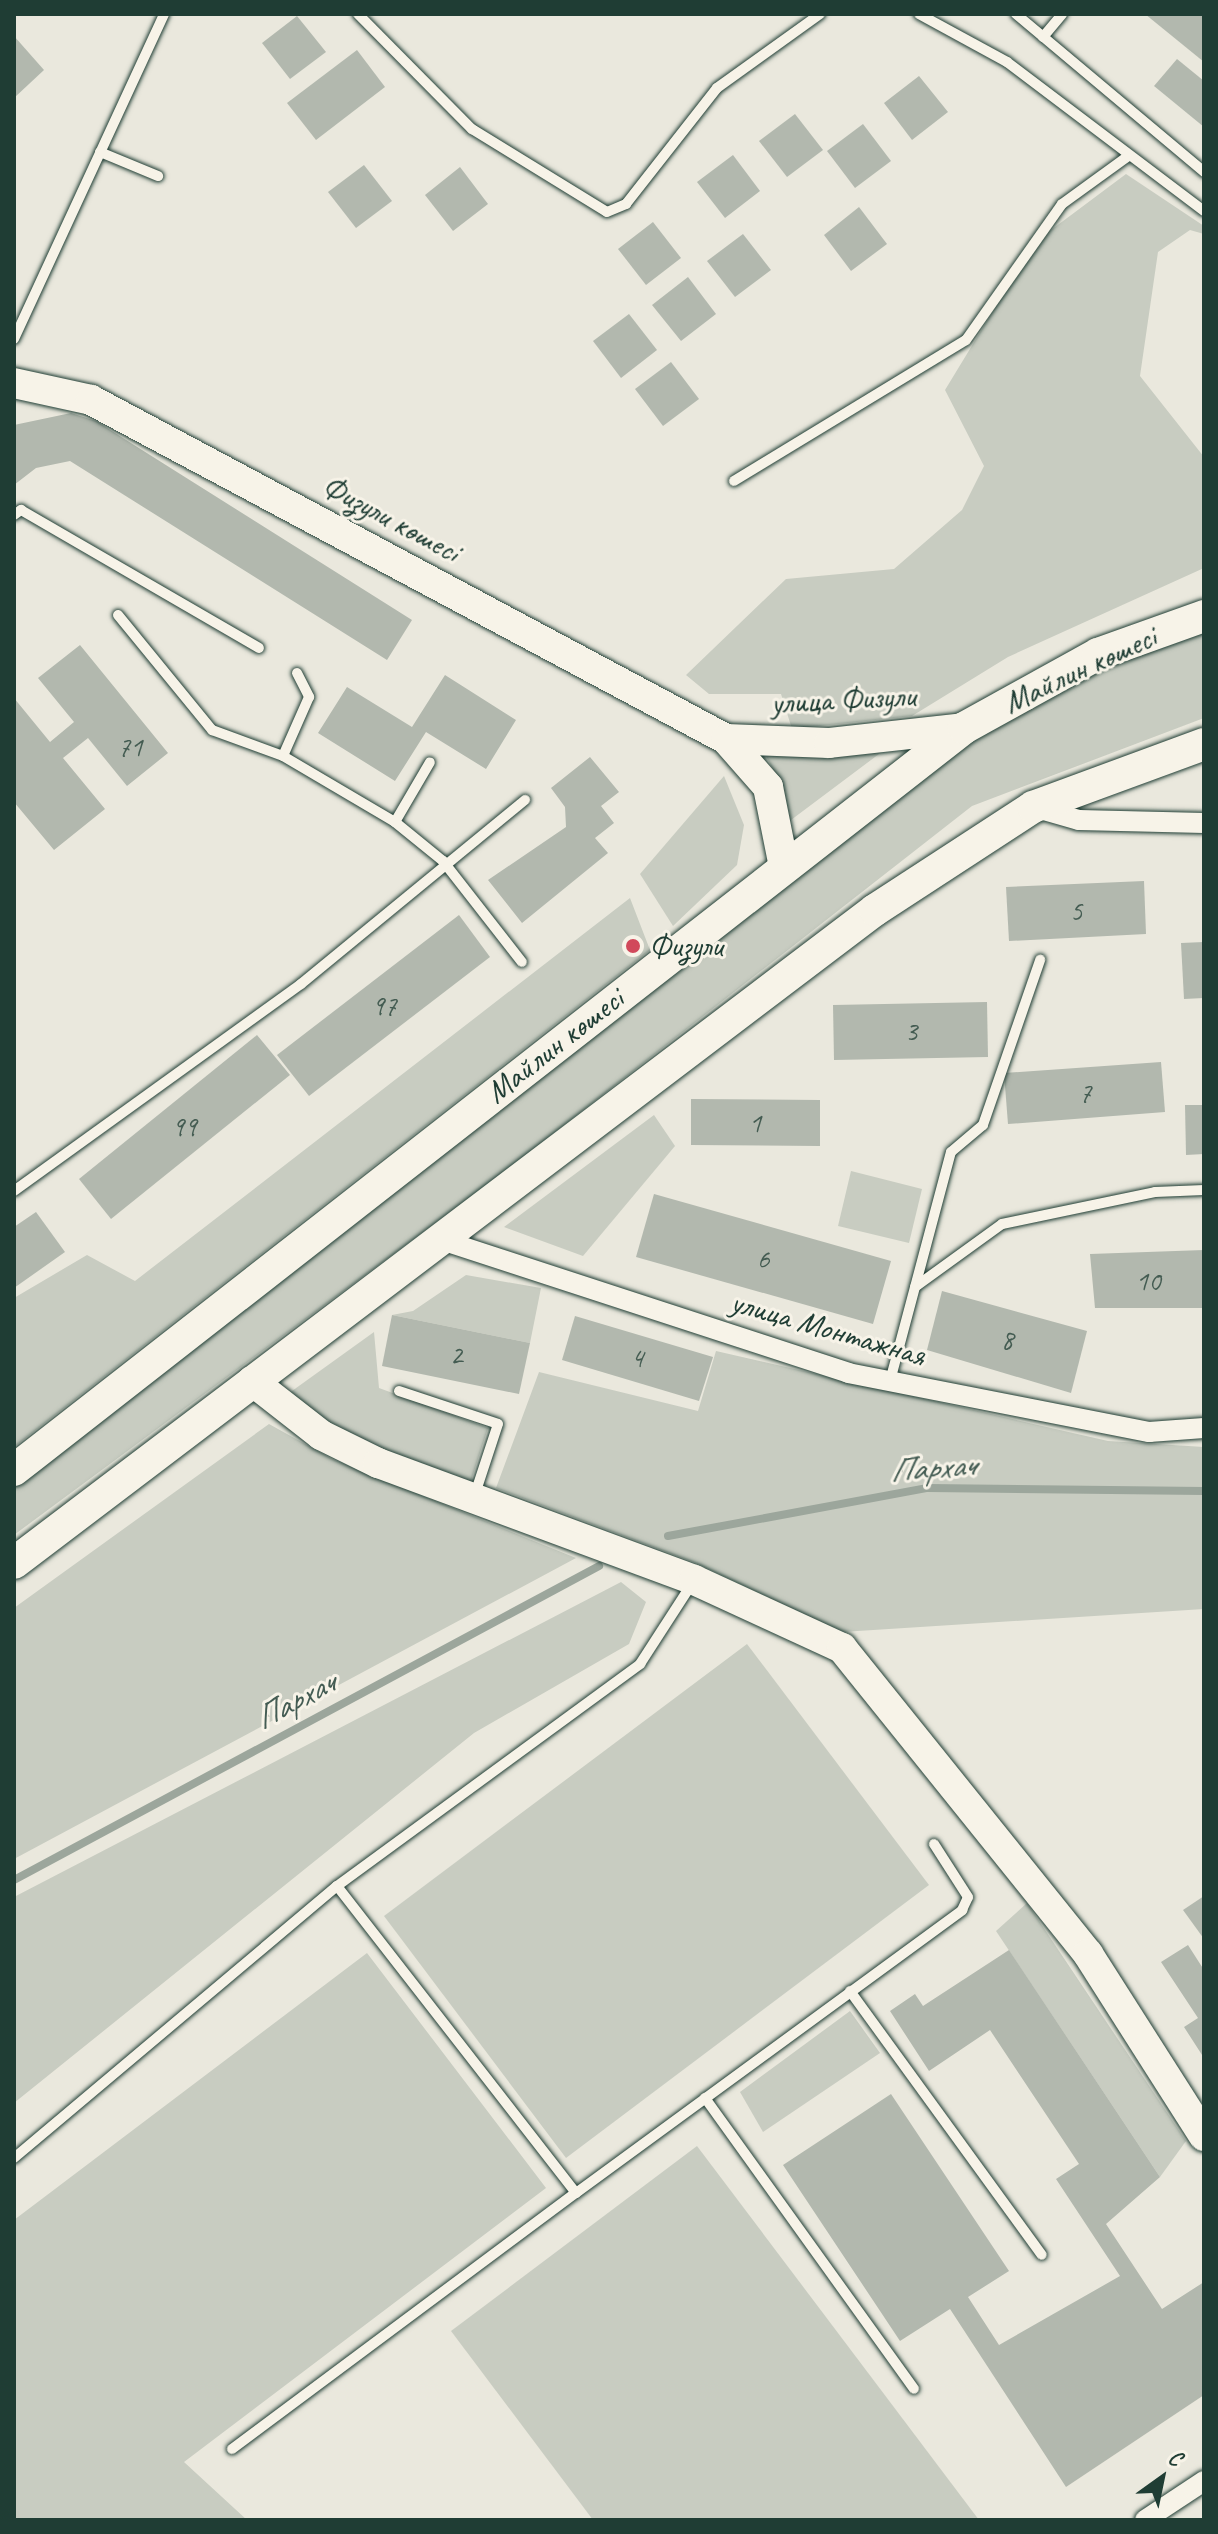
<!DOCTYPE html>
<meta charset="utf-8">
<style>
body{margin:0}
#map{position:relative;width:1218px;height:2534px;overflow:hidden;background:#eae8dd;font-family:Caveat,sans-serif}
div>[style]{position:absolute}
.green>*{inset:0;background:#c8ccc1}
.stream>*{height:8px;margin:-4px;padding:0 4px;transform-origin:4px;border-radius:4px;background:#9ca69c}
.building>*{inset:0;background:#b2b8ae}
.roads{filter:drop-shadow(0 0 2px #1f3d34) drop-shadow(0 0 2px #1f3d34)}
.lane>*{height:10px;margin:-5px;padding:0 5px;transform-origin:5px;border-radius:5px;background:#f7f3e8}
.street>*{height:20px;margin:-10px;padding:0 10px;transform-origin:10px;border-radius:10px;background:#f7f3e8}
.secondary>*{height:30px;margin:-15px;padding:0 15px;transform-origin:15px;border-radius:15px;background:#f7f3e8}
.primary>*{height:32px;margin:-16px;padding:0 16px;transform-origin:16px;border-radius:16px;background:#f7f3e8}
.dots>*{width:22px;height:22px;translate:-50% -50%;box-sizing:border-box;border:4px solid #f7f3e8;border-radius:50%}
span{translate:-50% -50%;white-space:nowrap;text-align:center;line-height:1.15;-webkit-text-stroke:6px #f7f3e8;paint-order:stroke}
.number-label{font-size:28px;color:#445c52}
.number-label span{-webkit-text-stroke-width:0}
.street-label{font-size:32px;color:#1f3d34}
.poi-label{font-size:32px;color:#1f3d34}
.left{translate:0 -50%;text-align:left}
.water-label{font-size:34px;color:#445c53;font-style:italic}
.frame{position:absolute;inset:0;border:16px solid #1f3d34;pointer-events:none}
.north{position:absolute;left:1122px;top:2438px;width:80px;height:80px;-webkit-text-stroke:6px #f7f3e8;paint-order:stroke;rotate:33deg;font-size:22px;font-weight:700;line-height:32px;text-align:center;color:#1f3d34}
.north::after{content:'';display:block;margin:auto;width:28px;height:36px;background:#1f3d34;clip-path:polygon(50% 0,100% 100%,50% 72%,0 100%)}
</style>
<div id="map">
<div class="green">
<div style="clip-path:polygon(1126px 174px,1204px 226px,1204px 234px,1190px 230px,1158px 252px,1140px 376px,1204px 457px,1204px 568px,1008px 657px,912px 716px,792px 729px,781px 694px,709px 694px,686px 675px,786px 579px,894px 569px,962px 510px,984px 466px,945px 390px,1035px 242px)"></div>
<div style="clip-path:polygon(1204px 627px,1204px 718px,972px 806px,500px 1175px,14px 1535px,14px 1486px,968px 737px,1119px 659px)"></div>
<div style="clip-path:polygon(887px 748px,787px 823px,781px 785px,763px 750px)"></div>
<div style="clip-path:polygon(724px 776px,744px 825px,737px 865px,673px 926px,640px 874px)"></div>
<div style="clip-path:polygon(630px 898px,650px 950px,14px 1447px,14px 1298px,87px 1255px,135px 1281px)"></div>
<div style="clip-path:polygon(654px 1115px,675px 1146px,583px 1256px,504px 1227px)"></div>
<div style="clip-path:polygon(851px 1171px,922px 1189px,909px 1243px,838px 1226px)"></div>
<div style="clip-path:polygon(466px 1275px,541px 1288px,530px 1343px,392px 1315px,413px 1311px)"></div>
<div style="clip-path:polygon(374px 1332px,379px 1388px,488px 1428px,468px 1490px,383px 1457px,285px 1396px)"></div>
<div style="clip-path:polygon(716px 1351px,1108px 1441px,1204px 1447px,1204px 1609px,842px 1632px,696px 1563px,496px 1488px,539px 1372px,698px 1411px)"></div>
<div style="clip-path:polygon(269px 1424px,332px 1459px,576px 1558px,14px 1859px,14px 1608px)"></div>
<div style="clip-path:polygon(621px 1582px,646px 1602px,629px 1644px,474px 1733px,14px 2103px,14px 1897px)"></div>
<div style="clip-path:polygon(747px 1644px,929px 1885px,566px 2158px,384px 1916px)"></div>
<div style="clip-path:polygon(1027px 1903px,1186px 2141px,1160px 2177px,996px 1931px)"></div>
<div style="clip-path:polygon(367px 1953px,546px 2188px,184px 2462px,247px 2520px,14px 2520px,14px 2220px)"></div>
<div style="clip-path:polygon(850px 2011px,880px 2053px,763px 2132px,740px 2092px)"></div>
<div style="clip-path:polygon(697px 2146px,979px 2520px,593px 2520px,451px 2331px)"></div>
</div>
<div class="stream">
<div style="left:668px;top:1536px;width:264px;rotate:-10.5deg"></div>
<div style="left:928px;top:1488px;width:276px;rotate:0.6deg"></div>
<div style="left:14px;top:1880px;width:664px;rotate:-28.22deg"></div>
</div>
<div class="building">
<div style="clip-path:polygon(1145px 14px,1204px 14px,1204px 62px)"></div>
<div style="clip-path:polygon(297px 16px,326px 52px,290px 79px,262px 43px)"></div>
<div style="clip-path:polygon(14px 36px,44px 70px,14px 98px)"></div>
<div style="clip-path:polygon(357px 50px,385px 87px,316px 140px,287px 103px)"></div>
<div style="clip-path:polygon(1177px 59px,1204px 81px,1204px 127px,1154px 86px)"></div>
<div style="clip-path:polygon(919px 76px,948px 112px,912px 140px,884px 103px)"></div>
<div style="clip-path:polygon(795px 114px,823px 150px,787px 177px,759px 141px)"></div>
<div style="clip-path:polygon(863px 124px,891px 161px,855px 188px,827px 151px)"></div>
<div style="clip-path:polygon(733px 155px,760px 191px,725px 218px,697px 182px)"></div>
<div style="clip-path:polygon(364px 165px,392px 201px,356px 228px,328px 192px)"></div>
<div style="clip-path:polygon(460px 167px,488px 204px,453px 231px,425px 195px)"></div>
<div style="clip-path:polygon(859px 207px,887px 244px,851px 271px,824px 235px)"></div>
<div style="clip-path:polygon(653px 222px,681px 258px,646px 285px,618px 249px)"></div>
<div style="clip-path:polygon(743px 234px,771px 270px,735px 297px,707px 261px)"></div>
<div style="clip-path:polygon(688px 277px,716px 314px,681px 341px,652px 305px)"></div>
<div style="clip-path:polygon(629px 314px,657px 350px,621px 378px,593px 341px)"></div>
<div style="clip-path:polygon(671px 362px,699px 399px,663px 426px,635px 389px)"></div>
<div style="clip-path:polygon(71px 413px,96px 421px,412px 620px,387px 660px,70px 461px,36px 468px,14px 485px,14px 425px)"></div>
<div style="clip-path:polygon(80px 645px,168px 753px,127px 786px,88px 738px,63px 758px,105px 809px,54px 850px,14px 802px,14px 698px,50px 742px,74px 722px,38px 678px)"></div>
<div style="clip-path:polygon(445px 675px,516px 720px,486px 769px,426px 732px,395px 781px,318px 733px,347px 687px,412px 727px)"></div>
<div style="clip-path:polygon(590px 757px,619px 792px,601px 806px,614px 823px,595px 838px,608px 853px,522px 923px,488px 880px,566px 827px,565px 807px,551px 788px)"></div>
<div style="clip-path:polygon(1144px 881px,1146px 934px,1009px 941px,1006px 887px)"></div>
<div style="clip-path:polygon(459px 915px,490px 957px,309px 1096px,277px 1055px)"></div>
<div style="clip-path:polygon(1204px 942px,1204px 998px,1184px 999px,1181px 943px)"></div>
<div style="clip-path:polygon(987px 1002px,988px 1057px,834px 1060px,833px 1005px)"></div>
<div style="clip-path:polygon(257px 1035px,290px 1075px,111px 1219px,79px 1179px)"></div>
<div style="clip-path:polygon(1161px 1062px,1165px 1112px,1008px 1124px,1004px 1073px)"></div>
<div style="clip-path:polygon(691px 1099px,820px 1100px,820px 1146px,691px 1145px)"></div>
<div style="clip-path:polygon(1185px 1105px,1204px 1105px,1204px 1154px,1186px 1155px)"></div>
<div style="clip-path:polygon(654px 1194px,891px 1261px,873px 1324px,636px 1257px)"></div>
<div style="clip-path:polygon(36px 1212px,65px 1252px,14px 1288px,14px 1227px)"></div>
<div style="clip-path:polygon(1204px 1250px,1204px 1308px,1095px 1308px,1090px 1254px)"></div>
<div style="clip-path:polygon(942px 1291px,1087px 1331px,1071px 1393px,927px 1350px)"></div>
<div style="clip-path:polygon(392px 1315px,530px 1343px,519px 1394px,382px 1366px)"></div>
<div style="clip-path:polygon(575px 1316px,713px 1357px,699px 1401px,562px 1360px)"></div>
<div style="clip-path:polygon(1204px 1896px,1204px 1939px,1183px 1910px)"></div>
<div style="clip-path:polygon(1188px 1945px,1204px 1970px,1204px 2058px,1184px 2027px,1198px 2018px,1161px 1962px)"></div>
<div style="clip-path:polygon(1009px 1950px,1160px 2177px,1106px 2224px,1162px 2309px,1204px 2282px,1204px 2395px,1066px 2487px,950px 2309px,900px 2341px,783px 2165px,891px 2094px,1009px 2271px,968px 2297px,999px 2345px,1120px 2276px,1056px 2179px,1079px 2164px,990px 2030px,929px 2071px,890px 2011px,915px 1994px,923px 2006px)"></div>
</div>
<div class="roads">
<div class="lane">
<div style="left:358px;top:14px;width:162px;rotate:45.3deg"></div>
<div style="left:472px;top:129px;width:158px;rotate:31.6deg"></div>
<div style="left:607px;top:212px;width:21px;rotate:-23deg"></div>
<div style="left:626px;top:204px;width:147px;rotate:-51.9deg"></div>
<div style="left:717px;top:88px;width:127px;rotate:-35.7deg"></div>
<div style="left:919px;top:14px;width:100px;rotate:28.6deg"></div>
<div style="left:1007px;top:62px;width:247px;rotate:37.1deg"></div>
<div style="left:1016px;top:14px;width:246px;rotate:40deg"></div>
<div style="left:1043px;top:37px;width:30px;rotate:-50deg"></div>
<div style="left:100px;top:152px;width:63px;rotate:22.5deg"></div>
<div style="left:14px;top:339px;width:358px;rotate:-65.2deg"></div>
<div style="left:734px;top:481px;width:271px;rotate:-31.3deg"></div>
<div style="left:966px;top:340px;width:166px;rotate:-54.8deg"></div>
<div style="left:1062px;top:204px;width:80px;rotate:-35.9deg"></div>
<div style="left:14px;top:515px;width:9px;rotate:-36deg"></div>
<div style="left:21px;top:510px;width:275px;rotate:30.1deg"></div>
<div style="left:118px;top:615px;width:149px;rotate:50.7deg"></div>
<div style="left:212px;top:730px;width:76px;rotate:20.1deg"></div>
<div style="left:297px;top:673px;width:27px;rotate:63deg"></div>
<div style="left:309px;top:697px;width:64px;rotate:113.8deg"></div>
<div style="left:283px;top:756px;width:130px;rotate:30.5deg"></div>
<div style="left:395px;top:822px;width:62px;rotate:39.1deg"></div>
<div style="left:443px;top:861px;width:128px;rotate:52deg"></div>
<div style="left:395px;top:822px;width:69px;rotate:-59.7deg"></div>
<div style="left:14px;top:1191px;width:354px;rotate:-35.8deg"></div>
<div style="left:301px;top:984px;width:290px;rotate:-39.4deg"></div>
<div style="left:915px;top:1287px;width:107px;rotate:-35.9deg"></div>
<div style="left:1002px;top:1224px;width:156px;rotate:-11.8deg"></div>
<div style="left:1155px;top:1192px;width:49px;rotate:-2.3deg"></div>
<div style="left:890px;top:1381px;width:237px;rotate:-75.1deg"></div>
<div style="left:951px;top:1152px;width:42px;rotate:-40.2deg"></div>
<div style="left:983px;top:1125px;width:175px;rotate:-70.9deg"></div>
<div style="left:399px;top:1391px;width:104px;rotate:18.4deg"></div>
<div style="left:498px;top:1424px;width:77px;rotate:108.2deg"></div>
<div style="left:337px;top:1886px;width:389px;rotate:52.1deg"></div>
<div style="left:576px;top:2193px;width:479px;rotate:-36.2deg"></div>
<div style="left:962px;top:1910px;width:14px;rotate:-65deg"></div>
<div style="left:968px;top:1897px;width:63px;rotate:-122.7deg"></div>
<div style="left:850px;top:1991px;width:326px;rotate:54deg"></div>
<div style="left:705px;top:2098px;width:358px;rotate:54.3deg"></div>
<div style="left:14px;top:2158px;width:422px;rotate:-40.1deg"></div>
<div style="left:337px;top:1886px;width:376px;rotate:-36.2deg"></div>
<div style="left:640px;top:1664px;width:98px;rotate:-57.1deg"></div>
<div style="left:232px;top:2449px;width:429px;rotate:-36.7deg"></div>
</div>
<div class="street">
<div style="left:1033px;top:807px;width:48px;rotate:15.8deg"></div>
<div style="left:1079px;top:820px;width:125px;rotate:1.4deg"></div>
<div style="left:445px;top:1241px;width:424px;rotate:18.1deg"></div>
<div style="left:848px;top:1373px;width:307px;rotate:11.1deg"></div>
<div style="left:1149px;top:1432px;width:55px;rotate:-4.2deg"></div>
<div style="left:1145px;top:2520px;width:71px;rotate:-33.5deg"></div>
</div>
<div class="secondary">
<div style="left:14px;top:383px;width:79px;rotate:12.4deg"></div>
<div style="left:91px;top:400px;width:720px;rotate:28.1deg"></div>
<div style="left:726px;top:739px;width:64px;rotate:48.8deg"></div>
<div style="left:768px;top:787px;width:82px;rotate:78.7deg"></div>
<div style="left:726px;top:739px;width:103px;rotate:2.2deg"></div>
<div style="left:829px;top:743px;width:136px;rotate:-6.3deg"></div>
<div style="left:252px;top:1381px;width:88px;rotate:38deg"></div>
<div style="left:321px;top:1435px;width:64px;rotate:26.2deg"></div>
<div style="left:378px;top:1463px;width:337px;rotate:20.3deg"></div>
<div style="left:694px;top:1580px;width:163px;rotate:24.7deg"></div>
<div style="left:842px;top:1648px;width:393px;rotate:51.2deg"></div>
<div style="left:1088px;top:1954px;width:216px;rotate:57.5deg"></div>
</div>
<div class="primary">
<div style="left:14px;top:1470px;width:1205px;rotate:-37.99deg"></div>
<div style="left:964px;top:728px;width:153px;rotate:-28.9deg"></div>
<div style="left:1098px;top:654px;width:113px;rotate:-19.7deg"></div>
<div style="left:14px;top:1563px;width:1081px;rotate:-37.18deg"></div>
<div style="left:875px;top:910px;width:189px;rotate:-33.1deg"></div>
<div style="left:1033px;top:807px;width:182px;rotate:-20.2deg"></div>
</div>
</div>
<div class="dots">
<div style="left:633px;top:946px;background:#d1495b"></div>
</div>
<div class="number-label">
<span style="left:130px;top:747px">71</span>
<span style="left:1076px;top:911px">5</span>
<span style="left:384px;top:1006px">97</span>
<span style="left:911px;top:1031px">3</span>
<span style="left:1085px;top:1093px">7</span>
<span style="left:755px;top:1123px">1</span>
<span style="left:184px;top:1127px">99</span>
<span style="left:763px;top:1259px">6</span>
<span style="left:1148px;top:1281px">10</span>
<span style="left:1007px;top:1340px">8</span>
<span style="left:456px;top:1355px">2</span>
<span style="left:637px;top:1358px">4</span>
</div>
<div class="street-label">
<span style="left:391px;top:519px;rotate:28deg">Физули көшесі</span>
<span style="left:1080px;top:670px;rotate:-25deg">Майлин көшесі</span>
<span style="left:843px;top:700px;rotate:-3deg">улица Физули</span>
<span style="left:555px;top:1046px;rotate:-38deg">Майлин көшесі</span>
<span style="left:828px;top:1329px;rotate:16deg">улица Монтажная</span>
</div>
<div class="poi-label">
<span class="left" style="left:649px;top:946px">Физули</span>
</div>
<div class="water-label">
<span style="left:932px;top:1467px;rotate:-4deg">Пархач</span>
<span style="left:294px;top:1700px;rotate:-28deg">Пархач</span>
</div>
<div class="frame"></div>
<div class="north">С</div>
</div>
